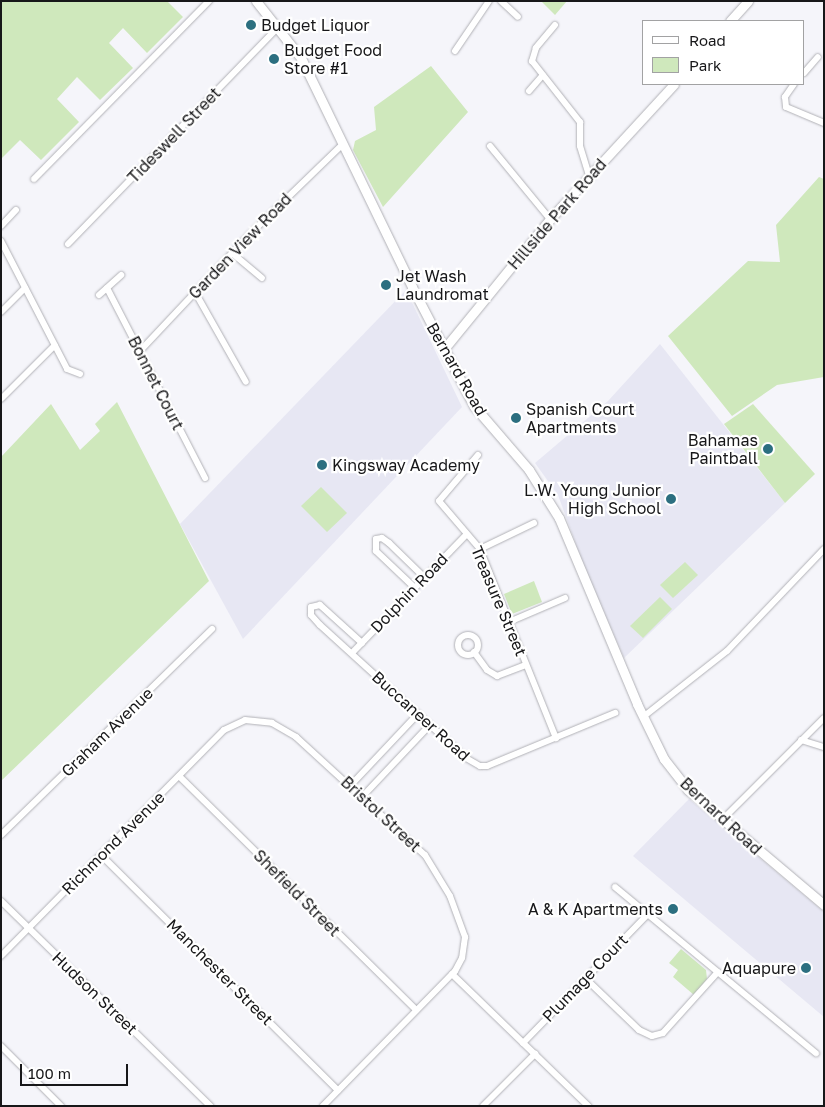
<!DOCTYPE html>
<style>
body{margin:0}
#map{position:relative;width:825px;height:1107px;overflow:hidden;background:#f5f5fa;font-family:"Golos Text",sans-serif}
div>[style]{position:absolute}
.built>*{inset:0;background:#e7e7f3}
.green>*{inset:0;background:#cfe8bc}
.roads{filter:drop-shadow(0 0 1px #b1b1b6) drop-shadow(0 0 1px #b1b1b6)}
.street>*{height:6px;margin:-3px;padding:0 3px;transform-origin:3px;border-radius:3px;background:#fff}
.street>.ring{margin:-3px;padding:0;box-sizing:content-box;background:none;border:6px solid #fff;border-radius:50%}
.secondary>*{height:9px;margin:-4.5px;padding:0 4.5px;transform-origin:4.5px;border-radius:4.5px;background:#fff}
.dots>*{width:14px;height:14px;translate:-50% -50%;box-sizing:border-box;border:2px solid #fff;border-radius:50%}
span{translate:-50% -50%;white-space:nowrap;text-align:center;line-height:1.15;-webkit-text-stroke:4.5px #fff;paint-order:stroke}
.poi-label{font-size:16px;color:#171719}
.left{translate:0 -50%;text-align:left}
.right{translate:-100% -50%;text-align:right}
.street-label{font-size:16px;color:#171719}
.frame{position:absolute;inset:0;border:2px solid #171719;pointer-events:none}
.legend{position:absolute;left:642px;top:20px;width:162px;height:65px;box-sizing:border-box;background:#fff;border:1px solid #a2a2a3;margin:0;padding:6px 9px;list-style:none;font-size:15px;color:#171719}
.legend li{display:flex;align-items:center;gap:10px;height:25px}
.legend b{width:25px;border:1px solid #a2a2a3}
.scale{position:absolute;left:20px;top:1064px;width:108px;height:22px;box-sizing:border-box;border:2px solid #171719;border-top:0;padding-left:6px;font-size:15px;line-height:18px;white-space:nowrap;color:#171719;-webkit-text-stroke:4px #fff;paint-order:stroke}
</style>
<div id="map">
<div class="built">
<div style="clip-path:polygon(406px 290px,462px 407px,243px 639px,180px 524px)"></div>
<div style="clip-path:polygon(660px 344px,785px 503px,624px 658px,582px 561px,558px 495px,535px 463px,608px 401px)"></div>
<div style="clip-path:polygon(689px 799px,824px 912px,824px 1017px,633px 856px)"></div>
</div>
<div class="green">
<div style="clip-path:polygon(1px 1px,167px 1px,183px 17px,147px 53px,123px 28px,109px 43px,133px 68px,100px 100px,77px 77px,57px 99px,79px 122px,41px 160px,20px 140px,1px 159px)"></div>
<div style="clip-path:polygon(541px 1px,567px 1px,555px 15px)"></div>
<div style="clip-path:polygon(431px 66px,468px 112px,383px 207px,353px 150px,355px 141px,376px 130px,374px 107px)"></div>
<div style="clip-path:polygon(819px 177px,824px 179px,824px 377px,777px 385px,732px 416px,668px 336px,748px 261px,780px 262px,776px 225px)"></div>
<div style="clip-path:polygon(117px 402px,209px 581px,1px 781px,1px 457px,51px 404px,80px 450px,100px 431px,95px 424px)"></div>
<div style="clip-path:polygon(753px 404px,815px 474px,785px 503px,724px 424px)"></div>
<div style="clip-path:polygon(321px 487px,347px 513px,327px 532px,301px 506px)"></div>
<div style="clip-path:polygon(685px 562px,698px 575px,673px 598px,660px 585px)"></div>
<div style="clip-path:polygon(534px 581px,542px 602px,512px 614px,504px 594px)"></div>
<div style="clip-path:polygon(660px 597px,672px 609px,643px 638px,630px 626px)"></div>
<div style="clip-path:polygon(681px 949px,706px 970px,707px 979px,694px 995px,673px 977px,678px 970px,669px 963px)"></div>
</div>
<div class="roads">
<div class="street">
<div style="left:501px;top:1px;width:23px;rotate:43deg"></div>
<div style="left:555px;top:25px;width:30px;rotate:130deg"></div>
<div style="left:536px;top:48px;width:14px;rotate:107deg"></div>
<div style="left:532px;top:61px;width:78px;rotate:51.8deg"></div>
<div style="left:580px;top:122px;width:24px;rotate:90deg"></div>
<div style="left:580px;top:146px;width:31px;rotate:73deg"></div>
<div style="left:455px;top:51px;width:60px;rotate:-55.8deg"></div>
<div style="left:804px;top:73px;width:21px;rotate:-49deg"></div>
<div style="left:794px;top:84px;width:16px;rotate:125deg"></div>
<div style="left:785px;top:97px;width:10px;rotate:84deg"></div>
<div style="left:786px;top:107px;width:41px;rotate:22.8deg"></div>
<div style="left:529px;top:91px;width:21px;rotate:-49deg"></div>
<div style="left:490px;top:146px;width:94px;rotate:50.6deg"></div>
<div style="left:34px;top:179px;width:250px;rotate:-45.5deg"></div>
<div style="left:1px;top:226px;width:22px;rotate:-47deg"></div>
<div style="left:1px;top:241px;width:144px;rotate:62.7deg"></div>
<div style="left:67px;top:369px;width:14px;rotate:21deg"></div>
<div style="left:68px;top:244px;width:303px;rotate:-45.9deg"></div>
<div style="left:232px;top:253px;width:39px;rotate:40deg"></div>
<div style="left:107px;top:288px;width:214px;rotate:62.7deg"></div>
<div style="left:195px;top:292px;width:103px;rotate:60.5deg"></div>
<div style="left:99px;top:295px;width:30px;rotate:-42deg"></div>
<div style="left:1px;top:312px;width:34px;rotate:-45deg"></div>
<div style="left:140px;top:351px;width:159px;rotate:-46.8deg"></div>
<div style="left:249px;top:235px;width:131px;rotate:-44.1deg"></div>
<div style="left:1px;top:399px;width:76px;rotate:-45deg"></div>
<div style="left:478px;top:455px;width:60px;rotate:130.3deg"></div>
<div style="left:439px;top:501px;width:63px;rotate:49.5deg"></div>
<div style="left:480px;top:549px;width:204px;rotate:68.1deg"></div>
<div style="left:480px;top:549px;width:60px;rotate:-25.7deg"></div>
<div style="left:415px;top:588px;width:54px;rotate:-136.5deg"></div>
<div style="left:376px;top:551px;width:12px;rotate:-90deg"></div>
<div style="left:376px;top:539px;width:6px;rotate:-9deg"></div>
<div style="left:382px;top:538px;width:9px;rotate:36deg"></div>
<div style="left:389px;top:543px;width:50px;rotate:44.2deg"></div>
<div style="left:509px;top:622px;width:61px;rotate:-23.2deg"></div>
<div class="ring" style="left:458px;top:635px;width:14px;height:14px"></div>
<div style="left:362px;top:643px;width:57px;rotate:-137.9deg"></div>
<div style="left:320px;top:605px;width:9px;rotate:167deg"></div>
<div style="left:311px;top:607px;width:8px;rotate:90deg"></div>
<div style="left:311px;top:615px;width:13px;rotate:48deg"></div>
<div style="left:320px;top:625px;width:197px;rotate:42.3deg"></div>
<div style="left:466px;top:758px;width:16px;rotate:30deg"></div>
<div style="left:480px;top:766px;width:7px"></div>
<div style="left:487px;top:766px;width:139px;rotate:-22.5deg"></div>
<div style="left:474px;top:652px;width:22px;rotate:54deg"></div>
<div style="left:487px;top:670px;width:12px;rotate:31deg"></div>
<div style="left:497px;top:676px;width:31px;rotate:-21deg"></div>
<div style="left:352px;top:653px;width:165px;rotate:-46deg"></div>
<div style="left:643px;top:717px;width:107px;rotate:-38.2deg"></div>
<div style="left:727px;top:651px;width:141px;rotate:-46.4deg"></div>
<div style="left:801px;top:740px;width:24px;rotate:17deg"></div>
<div style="left:179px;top:776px;width:333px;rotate:44.6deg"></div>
<div style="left:351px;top:785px;width:98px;rotate:-46.7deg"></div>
<div style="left:363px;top:796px;width:98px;rotate:-46.7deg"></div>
<div style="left:722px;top:820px;width:144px;rotate:-45deg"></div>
<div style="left:1px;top:835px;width:295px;rotate:-44.3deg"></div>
<div style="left:101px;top:855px;width:334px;rotate:44.8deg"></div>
<div style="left:615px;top:887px;width:261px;rotate:39.6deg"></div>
<div style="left:1px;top:901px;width:293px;rotate:44.4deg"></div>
<div style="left:1px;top:956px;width:317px;rotate:-45.4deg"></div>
<div style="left:224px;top:730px;width:23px;rotate:-25deg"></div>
<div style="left:245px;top:720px;width:27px;rotate:6deg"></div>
<div style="left:272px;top:723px;width:28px;rotate:30deg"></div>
<div style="left:296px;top:737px;width:175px;rotate:42.5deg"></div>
<div style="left:425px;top:855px;width:48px;rotate:58.6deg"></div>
<div style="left:450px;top:896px;width:44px;rotate:69.9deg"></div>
<div style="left:465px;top:937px;width:21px;rotate:98deg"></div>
<div style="left:462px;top:958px;width:15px;rotate:118deg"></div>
<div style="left:455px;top:971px;width:189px;rotate:134.4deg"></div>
<div style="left:452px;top:974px;width:190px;rotate:44.1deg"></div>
<div style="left:585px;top:978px;width:75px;rotate:43.9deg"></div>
<div style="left:639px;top:1030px;width:14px;rotate:25deg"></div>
<div style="left:652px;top:1036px;width:11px;rotate:-15deg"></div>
<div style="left:663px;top:1033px;width:82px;rotate:-48deg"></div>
<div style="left:523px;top:1043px;width:180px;rotate:-45.9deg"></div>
<div style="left:1px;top:1046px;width:85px;rotate:45deg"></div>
<div style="left:483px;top:1106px;width:74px;rotate:-45deg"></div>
</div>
<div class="secondary">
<div style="left:256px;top:1px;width:73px;rotate:51.7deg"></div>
<div style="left:301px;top:58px;width:254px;rotate:64.1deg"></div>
<div style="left:412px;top:287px;width:134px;rotate:62.5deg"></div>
<div style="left:474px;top:406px;width:84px;rotate:49.3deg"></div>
<div style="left:529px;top:470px;width:57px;rotate:58deg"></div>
<div style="left:559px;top:518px;width:202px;rotate:67.2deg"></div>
<div style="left:637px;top:704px;width:61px;rotate:63.9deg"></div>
<div style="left:664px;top:759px;width:39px;rotate:52deg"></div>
<div style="left:688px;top:790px;width:178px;rotate:40.2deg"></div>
<div style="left:730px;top:21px;width:27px;rotate:-48deg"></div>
<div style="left:444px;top:349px;width:168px;rotate:-50.8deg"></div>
<div style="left:550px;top:219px;width:183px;rotate:-47.4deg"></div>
</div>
</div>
<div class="dots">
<div style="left:251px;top:25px;background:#2c6f80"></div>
<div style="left:274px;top:59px;background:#2c6f80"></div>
<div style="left:386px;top:285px;background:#2c6f80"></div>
<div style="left:516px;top:418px;background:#2c6f80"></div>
<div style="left:768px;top:449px;background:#2c6f80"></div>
<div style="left:322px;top:465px;background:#2c6f80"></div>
<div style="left:671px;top:499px;background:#2c6f80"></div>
<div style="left:673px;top:909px;background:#2c6f80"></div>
<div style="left:806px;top:968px;background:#2c6f80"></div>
</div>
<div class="poi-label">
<span class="left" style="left:261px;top:25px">Budget Liquor</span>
<span class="left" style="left:284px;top:59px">Budget Food<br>Store #1</span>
<span class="left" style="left:396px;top:285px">Jet Wash<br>Laundromat</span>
<span class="left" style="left:526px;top:418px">Spanish Court<br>Apartments</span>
<span class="right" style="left:758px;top:449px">Bahamas<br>Paintball</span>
<span class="left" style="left:332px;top:465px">Kingsway Academy</span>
<span class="right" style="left:661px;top:499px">L.W. Young Junior<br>High School</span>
<span class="right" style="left:663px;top:909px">A &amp; K Apartments</span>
<span class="right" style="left:796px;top:968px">Aquapure</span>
</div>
<div class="street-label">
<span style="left:174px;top:135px;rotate:-46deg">Tideswell Street</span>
<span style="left:557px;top:214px;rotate:-49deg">Hillside Park Road</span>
<span style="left:240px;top:246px;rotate:-46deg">Garden View Road</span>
<span style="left:457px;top:369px;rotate:60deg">Bernard Road</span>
<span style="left:156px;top:383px;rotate:63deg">Bonnet Court</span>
<span style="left:409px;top:593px;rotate:-46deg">Dolphin Road</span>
<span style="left:499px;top:601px;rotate:67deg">Treasure Street</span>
<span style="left:421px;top:716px;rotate:42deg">Buccaneer Road</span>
<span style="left:107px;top:732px;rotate:-44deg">Graham Avenue</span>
<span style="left:381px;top:814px;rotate:43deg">Bristol Street</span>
<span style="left:721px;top:816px;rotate:43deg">Bernard Road</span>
<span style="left:113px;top:843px;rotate:-45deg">Richmond Avenue</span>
<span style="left:297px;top:893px;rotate:45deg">Shefield Street</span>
<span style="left:220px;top:972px;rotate:45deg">Manchester Street</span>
<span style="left:585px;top:978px;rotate:-46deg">Plumage Court</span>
<span style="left:95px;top:993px;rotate:44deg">Hudson Street</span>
</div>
<div class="frame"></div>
<ul class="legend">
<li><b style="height:6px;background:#fff"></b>Road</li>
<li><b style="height:14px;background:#cfe8bc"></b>Park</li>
</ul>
<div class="scale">100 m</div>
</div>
